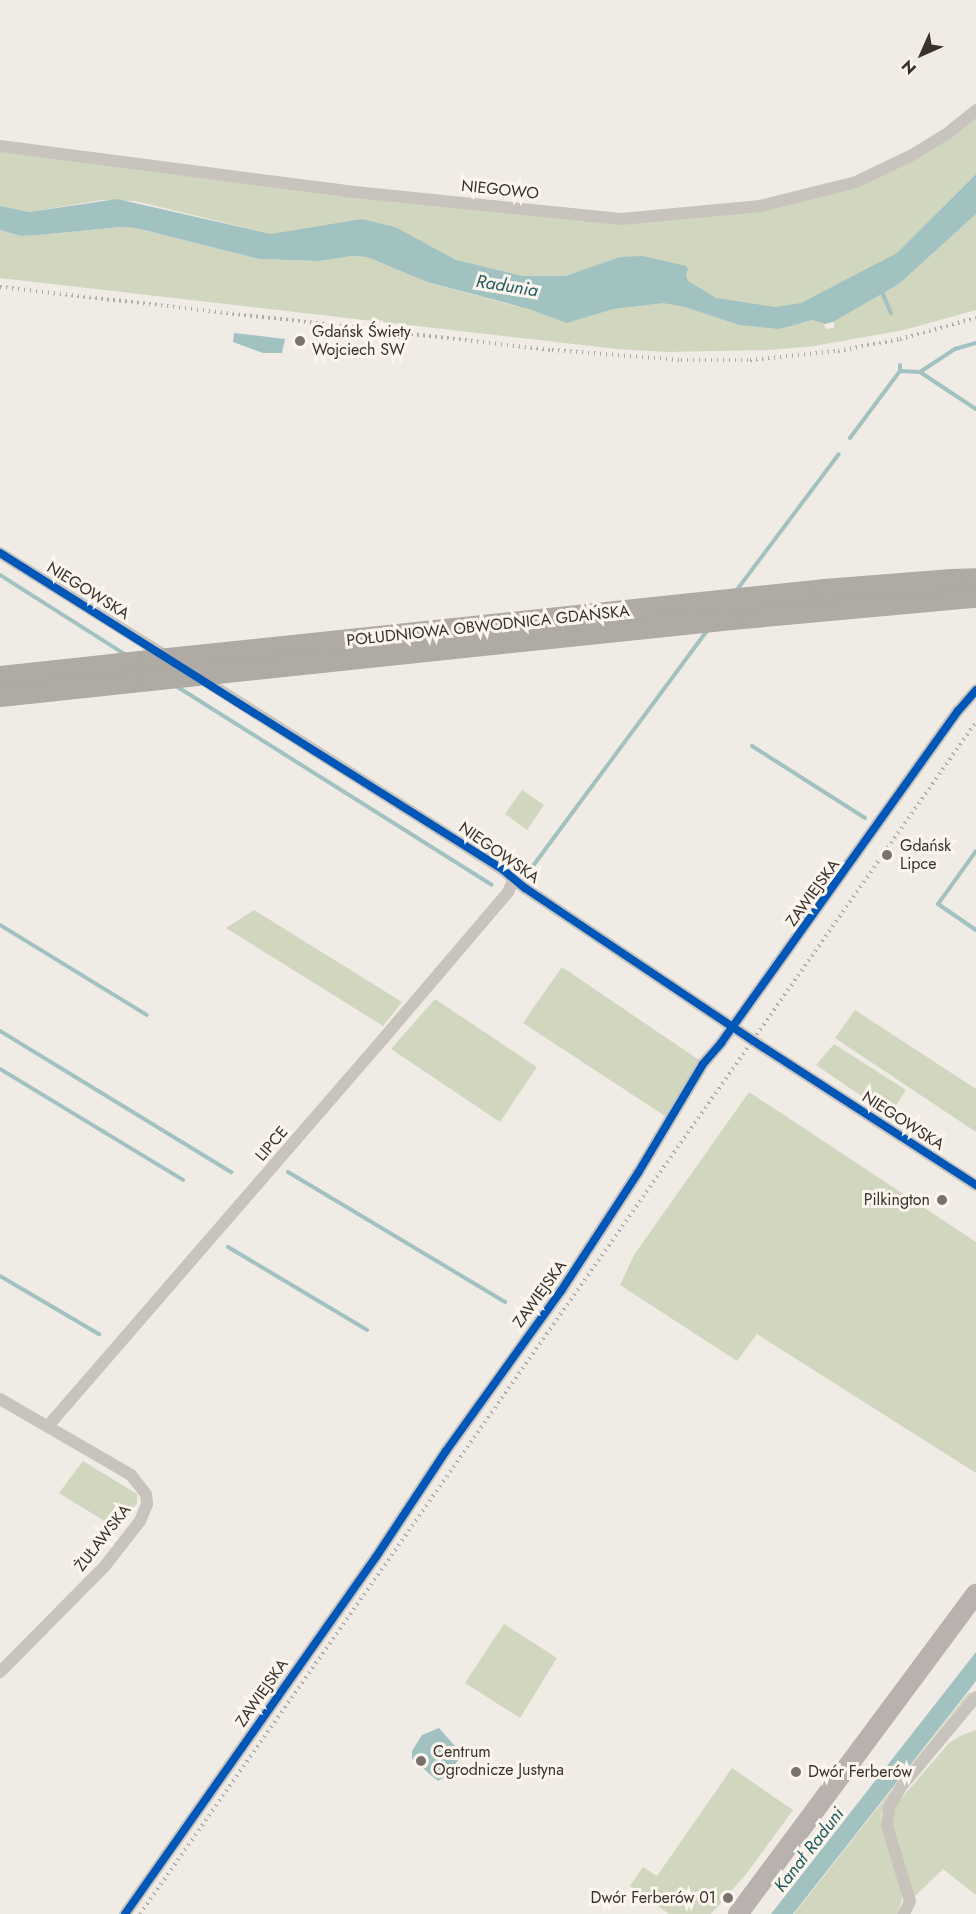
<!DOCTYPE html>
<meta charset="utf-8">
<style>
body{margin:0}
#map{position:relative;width:976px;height:1914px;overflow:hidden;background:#f0ebe5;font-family:Jost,sans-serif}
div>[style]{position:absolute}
.green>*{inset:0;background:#d1d6bf}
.water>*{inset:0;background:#a1c2c1}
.stream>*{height:4px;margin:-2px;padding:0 2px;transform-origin:2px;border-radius:2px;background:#a1c2c1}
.minor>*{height:12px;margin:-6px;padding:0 6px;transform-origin:6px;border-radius:6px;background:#c9c3be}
.primary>*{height:20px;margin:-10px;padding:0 10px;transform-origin:10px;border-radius:10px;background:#b8b1ad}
.motorway>*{height:22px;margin:-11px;padding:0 11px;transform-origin:11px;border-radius:11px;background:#afaaa4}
.rail>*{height:4px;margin-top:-2px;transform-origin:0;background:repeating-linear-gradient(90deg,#b1aca8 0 1.5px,transparent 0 6px)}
.motorway-bridge>*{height:22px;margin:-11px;padding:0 11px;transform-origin:11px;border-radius:11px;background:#afaaa4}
.cycleway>*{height:8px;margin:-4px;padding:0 4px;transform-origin:4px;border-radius:4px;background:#0057b8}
.dots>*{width:16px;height:16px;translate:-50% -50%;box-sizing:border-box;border:3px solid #fbf5ee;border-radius:50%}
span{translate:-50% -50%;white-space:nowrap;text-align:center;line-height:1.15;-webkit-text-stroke:6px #fbf5ee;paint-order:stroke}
.street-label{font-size:16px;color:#3b302b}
.poi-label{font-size:16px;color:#3b302b}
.left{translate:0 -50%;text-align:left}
.right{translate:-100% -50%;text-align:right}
.water-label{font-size:18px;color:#1f5a5e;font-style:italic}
.north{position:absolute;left:892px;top:24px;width:60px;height:60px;-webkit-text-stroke:4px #fbf5ee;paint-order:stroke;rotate:225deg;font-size:16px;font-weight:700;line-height:24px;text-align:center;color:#3b302b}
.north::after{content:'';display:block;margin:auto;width:21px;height:27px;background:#3b302b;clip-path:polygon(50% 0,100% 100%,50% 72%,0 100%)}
</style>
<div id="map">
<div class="green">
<div style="clip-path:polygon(976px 113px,976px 174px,940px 210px,922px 237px,870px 281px,795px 305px,754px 311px,606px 262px,565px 276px,539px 278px,533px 282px,456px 260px,426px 247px,271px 234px,135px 201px,102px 200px,29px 212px,0 206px,0 149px,622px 222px,842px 189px)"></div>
<div style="clip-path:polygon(976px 214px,976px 310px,904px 330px,814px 346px,770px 350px,666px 352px,617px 349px,0 278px,0 230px,21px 236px,38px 235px,121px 227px,135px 228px,259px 259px,319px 261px,352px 256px,367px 257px,427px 282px,515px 306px,612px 282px,739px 325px,804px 323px,813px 320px,823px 322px,826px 329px,834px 328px,834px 321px,899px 284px)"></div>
<div style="clip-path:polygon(522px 790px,544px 805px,527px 830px,505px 814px)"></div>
<div style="clip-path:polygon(254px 910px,402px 1002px,383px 1026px,226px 928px)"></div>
<div style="clip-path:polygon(562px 967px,699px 1060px,665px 1116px,523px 1023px)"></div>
<div style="clip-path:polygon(435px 999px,537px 1067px,500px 1122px,391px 1049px)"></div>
<div style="clip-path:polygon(855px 1010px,976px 1089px,976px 1132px,835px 1038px)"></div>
<div style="clip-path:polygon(834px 1044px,906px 1090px,891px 1113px,870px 1102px,816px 1065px)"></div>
<div style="clip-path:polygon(749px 1092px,976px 1242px,976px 1473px,757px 1334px,737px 1361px,620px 1285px,634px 1255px)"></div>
<div style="clip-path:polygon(83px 1461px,137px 1494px,137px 1503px,119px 1530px,59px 1493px)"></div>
<div style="clip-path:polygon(504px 1624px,557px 1658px,520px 1718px,465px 1683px)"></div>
<div style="clip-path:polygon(969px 1692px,971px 1694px,887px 1802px,881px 1815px,882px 1831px,904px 1892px,898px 1914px,794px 1914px)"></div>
<div style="clip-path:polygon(976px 1730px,976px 1895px,943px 1869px,914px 1897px,891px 1827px,893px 1808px,949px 1743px,962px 1735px)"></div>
<div style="clip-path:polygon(732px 1768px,793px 1810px,747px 1873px,711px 1914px,669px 1914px,630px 1886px,643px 1867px,657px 1876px)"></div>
</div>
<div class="water">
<div style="clip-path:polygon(976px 174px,976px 214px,899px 284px,833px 322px,825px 324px,813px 320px,779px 329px,739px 325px,685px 307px,663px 303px,613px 309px,567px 323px,529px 309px,427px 282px,367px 257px,352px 256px,319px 261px,259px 259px,136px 228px,121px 227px,38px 235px,21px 236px,0 230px,0 206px,29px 212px,117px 199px,271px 234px,362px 219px,395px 227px,456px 260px,522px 276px,565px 276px,620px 257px,643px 256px,686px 266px,688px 269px,686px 275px,688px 281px,716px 298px,775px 307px,801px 303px,897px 253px)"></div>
<div style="clip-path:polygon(234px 333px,285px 339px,282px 353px,263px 353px,233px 342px)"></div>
<div style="clip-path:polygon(976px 1652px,976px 1681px,959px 1703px,793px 1914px,771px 1914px)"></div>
<div style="clip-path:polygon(439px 1728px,462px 1754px,448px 1775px,438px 1781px,412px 1759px,412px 1751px,422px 1735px)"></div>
</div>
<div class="stream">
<div style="left:882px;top:292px;width:23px;rotate:67deg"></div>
<div style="left:900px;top:365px;width:6px;rotate:90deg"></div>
<div style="left:900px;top:371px;width:20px;rotate:3deg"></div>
<div style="left:920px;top:372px;width:67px;rotate:33.5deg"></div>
<div style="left:920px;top:372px;width:42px;rotate:-33.3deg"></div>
<div style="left:955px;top:349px;width:22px;rotate:-16deg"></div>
<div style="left:850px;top:438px;width:84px;rotate:-53.3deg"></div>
<div style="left:0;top:575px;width:149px;rotate:32.4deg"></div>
<div style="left:736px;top:591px;width:171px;rotate:-53.1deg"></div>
<div style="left:176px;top:686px;width:373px;rotate:32.2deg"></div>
<div style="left:752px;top:746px;width:134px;rotate:32.5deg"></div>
<div style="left:976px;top:851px;width:65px;rotate:125.6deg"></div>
<div style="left:938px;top:904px;width:46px;rotate:34.4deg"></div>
<div style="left:527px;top:874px;width:302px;rotate:-53.5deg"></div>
<div style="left:0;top:925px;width:172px;rotate:31.5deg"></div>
<div style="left:0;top:1031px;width:271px;rotate:31.4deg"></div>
<div style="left:0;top:1069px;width:214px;rotate:31.2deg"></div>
<div style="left:288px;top:1172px;width:253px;rotate:30.9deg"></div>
<div style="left:228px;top:1247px;width:162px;rotate:30.8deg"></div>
<div style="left:0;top:1276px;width:115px;rotate:30.4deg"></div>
</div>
<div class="minor">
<div style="left:0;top:146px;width:348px;rotate:7.4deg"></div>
<div style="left:345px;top:191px;width:277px;rotate:5.8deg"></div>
<div style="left:621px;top:219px;width:140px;rotate:-5.3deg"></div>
<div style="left:760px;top:206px;width:99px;rotate:-14deg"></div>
<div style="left:856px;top:182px;width:62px;rotate:-25.7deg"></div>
<div style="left:912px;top:155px;width:42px;rotate:-31.4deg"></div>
<div style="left:948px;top:133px;width:36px;rotate:-39deg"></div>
<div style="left:0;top:553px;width:199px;rotate:31.9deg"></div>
<div style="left:199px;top:677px;width:359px;rotate:32.4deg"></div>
<div style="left:502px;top:869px;width:30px;rotate:40deg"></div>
<div style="left:525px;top:888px;width:280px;rotate:33.8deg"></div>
<div style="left:758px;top:1044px;width:260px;rotate:32.9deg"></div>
<div style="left:0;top:1399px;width:151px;rotate:30.1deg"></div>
<div style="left:131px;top:1475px;width:24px;rotate:52deg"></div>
<div style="left:146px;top:1494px;width:10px;rotate:84deg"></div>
<div style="left:147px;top:1504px;width:18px;rotate:112deg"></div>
<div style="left:140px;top:1521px;width:58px;rotate:128deg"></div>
<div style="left:104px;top:1567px;width:148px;rotate:134.7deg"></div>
<div style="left:48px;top:1426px;width:512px;rotate:-49.12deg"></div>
<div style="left:383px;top:1039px;width:193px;rotate:-49.6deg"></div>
<div style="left:508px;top:892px;width:14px;rotate:-65deg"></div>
<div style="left:125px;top:1914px;width:436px;rotate:-54.9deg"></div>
<div style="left:376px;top:1557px;width:127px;rotate:-56.6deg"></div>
<div style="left:446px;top:1451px;width:197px;rotate:-54.3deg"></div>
<div style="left:561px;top:1291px;width:141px;rotate:-56.9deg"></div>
<div style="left:638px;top:1173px;width:127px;rotate:-59.2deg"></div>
<div style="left:703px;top:1064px;width:28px;rotate:-49deg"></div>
<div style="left:721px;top:1043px;width:408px;rotate:-54.5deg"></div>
<div style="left:958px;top:711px;width:28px;rotate:-49deg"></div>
<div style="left:904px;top:1914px;width:14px;rotate:-65deg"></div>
<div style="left:910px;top:1901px;width:78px;rotate:-107deg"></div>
<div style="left:887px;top:1826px;width:19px;rotate:-84deg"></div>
<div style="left:889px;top:1807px;width:23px;rotate:-59deg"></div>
<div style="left:901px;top:1787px;width:117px;rotate:-50.2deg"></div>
</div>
<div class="primary">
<div style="left:738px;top:1914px;width:399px;rotate:-53.4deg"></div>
</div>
<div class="motorway">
<div style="left:952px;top:580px;width:24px;rotate:-2deg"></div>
<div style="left:732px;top:619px;width:245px;rotate:-5.2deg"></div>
<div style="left:0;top:677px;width:150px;rotate:-6.1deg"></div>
<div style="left:0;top:696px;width:151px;rotate:-6.1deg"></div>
</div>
<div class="rail">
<div style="left:0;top:287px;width:556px;rotate:6.51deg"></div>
<div style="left:552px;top:350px;width:129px;rotate:4.4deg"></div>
<div style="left:681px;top:360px;width:69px"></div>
<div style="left:750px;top:360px;width:88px;rotate:-5.8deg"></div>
<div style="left:838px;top:351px;width:63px;rotate:-11deg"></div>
<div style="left:900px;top:339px;width:79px;rotate:-15.4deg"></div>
<div style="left:140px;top:1914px;width:1456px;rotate:-54.96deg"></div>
</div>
<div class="motorway-bridge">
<div style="left:149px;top:661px;width:680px;rotate:-6deg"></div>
<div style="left:825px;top:590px;width:127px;rotate:-4.5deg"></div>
<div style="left:150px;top:680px;width:585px;rotate:-5.98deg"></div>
</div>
<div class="cycleway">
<div style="left:0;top:553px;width:593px;rotate:32.19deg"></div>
<div style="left:502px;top:869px;width:30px;rotate:40deg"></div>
<div style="left:525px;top:888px;width:280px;rotate:33.8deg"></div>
<div style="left:758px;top:1044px;width:260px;rotate:32.9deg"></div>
<div style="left:125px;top:1914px;width:436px;rotate:-54.9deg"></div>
<div style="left:376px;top:1557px;width:127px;rotate:-56.6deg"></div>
<div style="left:446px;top:1451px;width:197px;rotate:-54.3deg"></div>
<div style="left:561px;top:1291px;width:141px;rotate:-56.9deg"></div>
<div style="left:638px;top:1173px;width:127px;rotate:-59.2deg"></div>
<div style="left:703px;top:1064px;width:28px;rotate:-49deg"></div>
<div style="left:721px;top:1043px;width:408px;rotate:-54.5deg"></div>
<div style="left:958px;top:711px;width:28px;rotate:-49deg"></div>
</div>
<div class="dots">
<div style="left:300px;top:341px;background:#7a716c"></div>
<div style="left:887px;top:855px;background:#7a716c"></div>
<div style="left:942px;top:1200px;background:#7a716c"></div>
<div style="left:421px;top:1761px;background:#7a716c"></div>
<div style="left:796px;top:1772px;background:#7a716c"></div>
<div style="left:728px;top:1898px;background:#7a716c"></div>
</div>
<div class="street-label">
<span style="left:500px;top:190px;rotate:6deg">NIEGOWO</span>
<span style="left:88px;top:591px;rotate:32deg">NIEGOWSKA</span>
<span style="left:488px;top:626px;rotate:-6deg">POŁUDNIOWA OBWODNICA GDAŃSKA</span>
<span style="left:499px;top:853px;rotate:35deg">NIEGOWSKA</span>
<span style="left:813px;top:893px;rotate:-54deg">ZAWIEJSKA</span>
<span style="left:903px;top:1121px;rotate:33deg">NIEGOWSKA</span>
<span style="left:272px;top:1144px;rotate:-49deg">LIPCE</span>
<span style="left:540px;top:1294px;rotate:-54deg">ZAWIEJSKA</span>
<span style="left:103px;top:1538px;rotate:-52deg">ŻUŁAWSKA</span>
<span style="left:262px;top:1693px;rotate:-55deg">ZAWIEJSKA</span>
</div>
<div class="poi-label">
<span class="left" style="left:312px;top:341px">Gdańsk Święty<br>Wojciech SW</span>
<span class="left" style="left:900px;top:855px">Gdańsk<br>Lipce</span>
<span class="right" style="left:930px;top:1200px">Pilkington</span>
<span class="left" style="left:433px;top:1761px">Centrum<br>Ogrodnicze Justyna</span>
<span class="left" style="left:808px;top:1772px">Dwór Ferberów</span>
<span class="right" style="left:716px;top:1898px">Dwór Ferberów 01</span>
</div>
<div class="water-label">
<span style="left:507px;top:286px;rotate:9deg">Radunia</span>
<span style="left:809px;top:1850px;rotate:-52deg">Kanał Raduni</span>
</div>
<div class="north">N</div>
</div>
